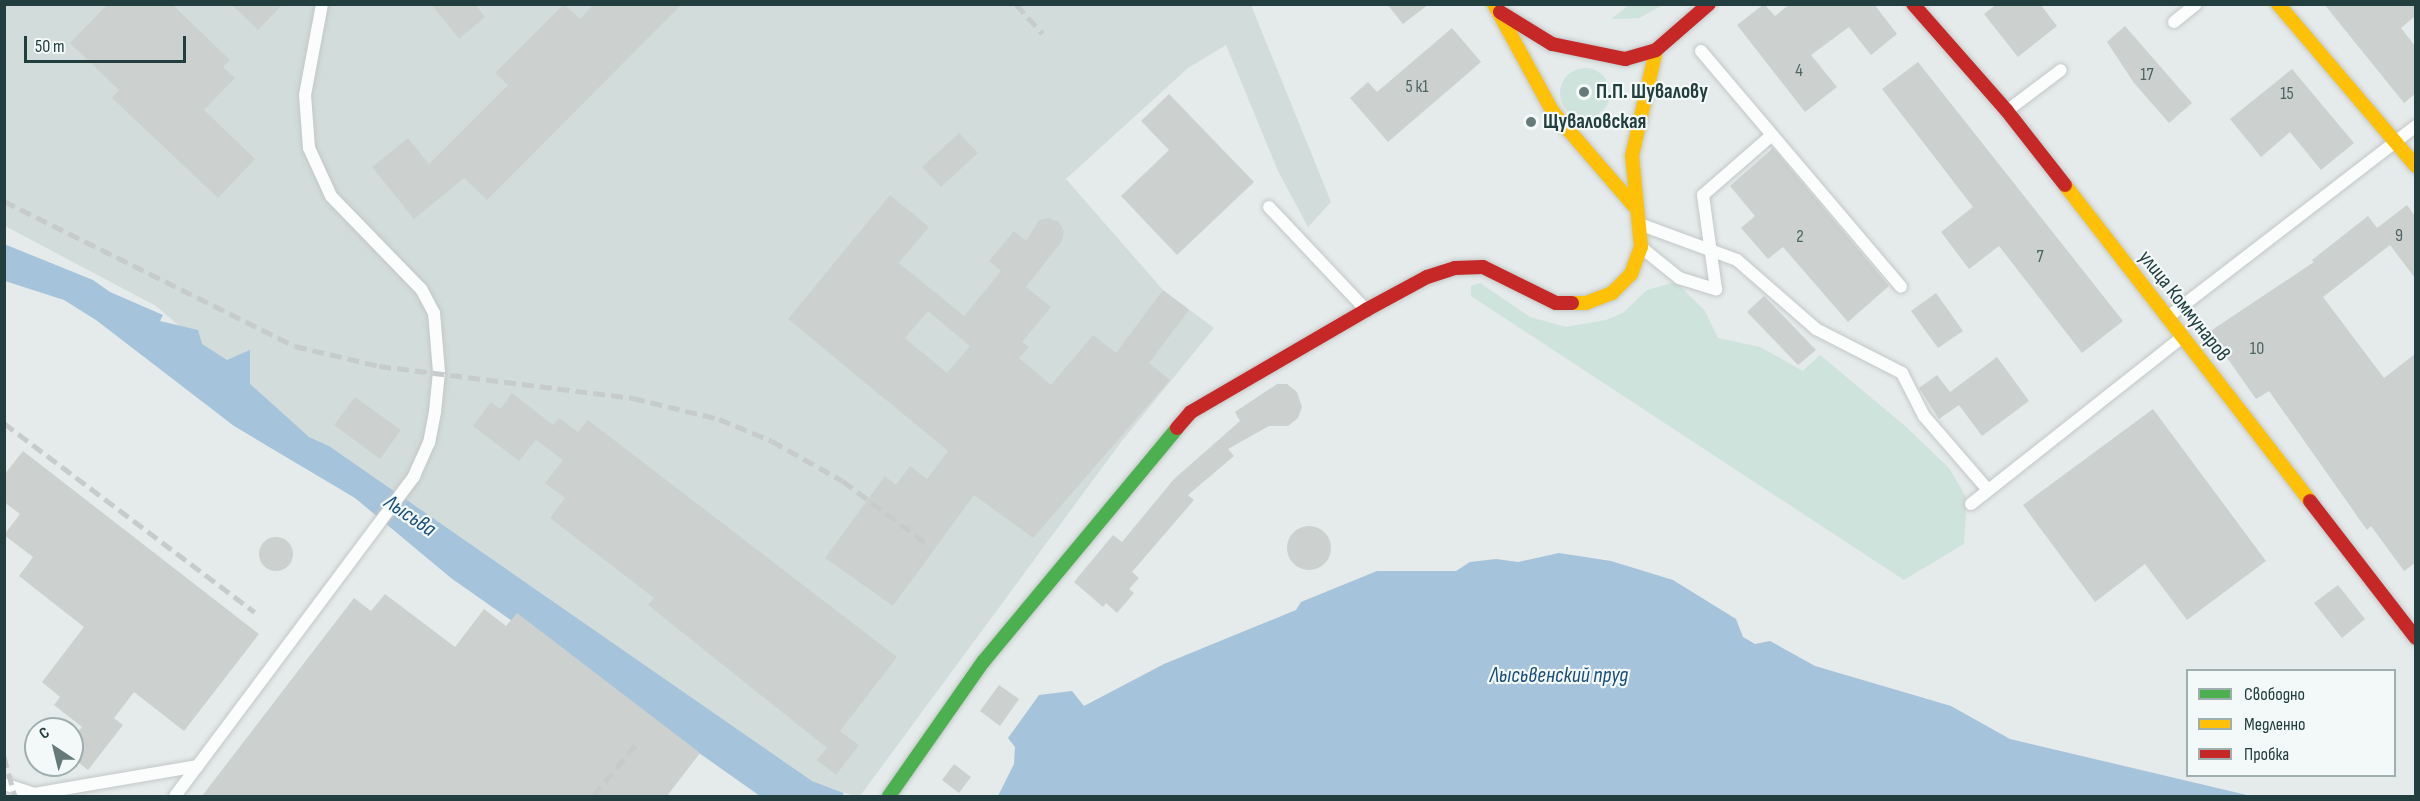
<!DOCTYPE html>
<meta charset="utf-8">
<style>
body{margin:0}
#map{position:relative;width:2420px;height:801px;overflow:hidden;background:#e5eaea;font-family:"Sofia Sans Condensed",sans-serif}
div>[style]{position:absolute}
.built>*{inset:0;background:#d2dcdb}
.green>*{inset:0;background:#cee3db}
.round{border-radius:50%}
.water>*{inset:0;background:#a5c3da}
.building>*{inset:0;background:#ccd1d0}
.roads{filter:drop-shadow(0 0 2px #c2c7c7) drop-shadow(0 0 2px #c2c7c7)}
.lane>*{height:12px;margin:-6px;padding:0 6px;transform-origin:6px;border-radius:6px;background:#fbfcfc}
.fast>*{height:14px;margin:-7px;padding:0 7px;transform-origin:7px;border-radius:7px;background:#4caf50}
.slow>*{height:14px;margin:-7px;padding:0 7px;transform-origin:7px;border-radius:7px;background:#ffc107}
.jam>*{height:14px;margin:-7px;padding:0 7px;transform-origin:7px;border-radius:7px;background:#c62828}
.rail>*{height:4.5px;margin-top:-2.25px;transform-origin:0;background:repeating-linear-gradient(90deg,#c7cbcb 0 12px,transparent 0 18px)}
.dots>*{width:16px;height:16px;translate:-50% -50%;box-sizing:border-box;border:3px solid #f3f9f8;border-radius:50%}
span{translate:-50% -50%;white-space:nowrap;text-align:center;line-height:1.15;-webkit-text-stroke:4.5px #f3f9f8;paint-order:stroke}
.number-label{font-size:18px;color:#4d6463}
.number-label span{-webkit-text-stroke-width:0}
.poi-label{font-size:21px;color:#223e3e;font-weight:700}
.left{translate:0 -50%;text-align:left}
.street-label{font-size:21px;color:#223e3e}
.water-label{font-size:22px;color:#1a4f7c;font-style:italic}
.frame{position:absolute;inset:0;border:6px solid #223e3e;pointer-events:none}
.legend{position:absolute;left:2186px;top:669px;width:210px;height:108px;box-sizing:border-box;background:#f3f9f8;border:2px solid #9faeae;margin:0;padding:8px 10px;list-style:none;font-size:18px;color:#223e3e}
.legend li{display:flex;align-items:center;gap:12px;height:30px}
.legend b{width:30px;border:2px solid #9faeae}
.north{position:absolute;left:24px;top:717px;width:60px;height:60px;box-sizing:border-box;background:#f3f9f8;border:2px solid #9faeae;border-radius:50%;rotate:325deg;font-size:16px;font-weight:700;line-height:24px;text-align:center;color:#223e3e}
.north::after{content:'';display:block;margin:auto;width:21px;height:27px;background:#667a7a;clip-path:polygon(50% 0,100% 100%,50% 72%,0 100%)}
.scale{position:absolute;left:24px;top:36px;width:162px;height:27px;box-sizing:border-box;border:3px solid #223e3e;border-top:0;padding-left:8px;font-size:18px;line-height:21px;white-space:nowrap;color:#223e3e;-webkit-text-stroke:4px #f3f9f8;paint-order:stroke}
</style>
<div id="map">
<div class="built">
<div style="clip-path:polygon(4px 5px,1251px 5px,1331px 202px,1308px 227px,1278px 171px,1226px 45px,1188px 68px,1066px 179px,1163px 290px,1214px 328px,1121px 442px,860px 796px,854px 796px,812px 781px,329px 446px,309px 437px,156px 306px,5px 226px)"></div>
</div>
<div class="green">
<div style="clip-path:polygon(1629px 5px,1629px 4px,1663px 5px,1639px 18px,1611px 19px)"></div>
<div class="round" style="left:1560px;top:68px;width:50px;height:50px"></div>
<div style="clip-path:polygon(1676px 282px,1705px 311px,1718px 338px,1760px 347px,1803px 371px,1820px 355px,1905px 426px,1949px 468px,1967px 499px,1964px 544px,1904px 580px,1471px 296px,1471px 286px,1480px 283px,1530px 317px,1566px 327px,1606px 320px,1623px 313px,1647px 290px)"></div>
</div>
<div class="water">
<div style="clip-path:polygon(4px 244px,93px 280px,110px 292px,163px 315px,160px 321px,198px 330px,202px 344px,227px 360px,250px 350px,250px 384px,309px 437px,329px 446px,812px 781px,844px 793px,842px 796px,760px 796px,451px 578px,355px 498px,234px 426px,96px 320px,64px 300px,5px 281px)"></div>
<div style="clip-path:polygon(1559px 553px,1611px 561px,1673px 580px,1736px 619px,1743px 637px,1755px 644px,1770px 641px,1815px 666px,1951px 706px,2010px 739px,2251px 796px,998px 796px,1014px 764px,1015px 747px,1008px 738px,1039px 695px,1072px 691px,1084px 706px,1164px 664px,1296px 610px,1301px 602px,1377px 571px,1456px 571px,1470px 562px,1496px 559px,1518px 562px)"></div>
</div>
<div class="building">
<div style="clip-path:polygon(108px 4px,172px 4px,230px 60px,223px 67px,235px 78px,204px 110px,255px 159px,218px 198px,112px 98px,119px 90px,70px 43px)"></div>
<div style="clip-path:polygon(231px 4px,283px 4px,258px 30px)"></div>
<div style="clip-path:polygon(431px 4px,475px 4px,485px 17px,459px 39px)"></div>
<div style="clip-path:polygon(564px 4px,580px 19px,594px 4px,682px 4px,487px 200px,464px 178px,414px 219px,372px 167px,408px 138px,429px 164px,508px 85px,495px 73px)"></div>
<div style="clip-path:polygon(1387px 4px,1429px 4px,1403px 24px)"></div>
<div style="clip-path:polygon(1764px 4px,1775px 16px,1790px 4px,1874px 4px,1897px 34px,1871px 55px,1849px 27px,1811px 55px,1837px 87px,1805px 112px,1737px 25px)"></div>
<div style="clip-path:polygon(1997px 4px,2040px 4px,2057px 26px,2018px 57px,1984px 14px)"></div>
<div style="clip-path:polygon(2324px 4px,2415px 4px,2415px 16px,2401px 28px,2415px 46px,2415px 94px,2404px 103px)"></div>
<div style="clip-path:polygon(2125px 26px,2192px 103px,2169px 123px,2134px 83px,2107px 42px)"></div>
<div style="clip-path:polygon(1452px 28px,1481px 62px,1388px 142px,1350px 98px,1368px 82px,1377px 92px)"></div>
<div style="clip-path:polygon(1918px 62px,2123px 321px,2082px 353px,1999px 246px,1969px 269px,1941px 232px,1973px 207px,1882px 89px)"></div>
<div style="clip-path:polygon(2292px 69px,2354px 143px,2321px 170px,2290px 132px,2261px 157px,2230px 119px)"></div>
<div style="clip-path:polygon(1169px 94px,1254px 182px,1177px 255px,1121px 196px,1169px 150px,1141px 121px)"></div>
<div style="clip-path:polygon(959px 133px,978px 153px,941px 187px,922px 167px)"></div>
<div style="clip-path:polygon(1773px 148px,1889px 286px,1848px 322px,1783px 247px,1768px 259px,1741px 228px,1755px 216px,1730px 186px)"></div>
<div style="clip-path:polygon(evenodd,890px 195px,929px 227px,899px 263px,964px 316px,1001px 271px,989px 261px,1014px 231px,1026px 241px,1039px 220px,1049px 218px,1059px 222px,1064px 231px,1062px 241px,1026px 287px,1051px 307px,1022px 342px,1029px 347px,1019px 358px,1051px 385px,1093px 335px,1116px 353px,1163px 290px,1189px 310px,1149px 363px,1170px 380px,1033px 538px,974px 495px,893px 606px,825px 558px,885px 476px,896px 485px,910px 466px,927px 479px,948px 451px,788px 319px,890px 195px,928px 311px,970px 346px,947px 373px,905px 338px,928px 311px)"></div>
<div style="clip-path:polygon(2407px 205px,2415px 216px,2415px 278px,2390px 245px,2323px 297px,2384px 378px,2415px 354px,2415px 563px,2404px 571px,2371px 526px,2367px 530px,2269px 391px,2256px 399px,2209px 332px,2314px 262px,2312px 260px,2368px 216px,2377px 228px)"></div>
<div style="clip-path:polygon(1936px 293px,1963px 331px,1938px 348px,1911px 311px)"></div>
<div style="clip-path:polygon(1764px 296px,1816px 350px,1798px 365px,1747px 312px)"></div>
<div style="clip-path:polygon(1997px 357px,2029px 401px,1982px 436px,1959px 405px,1939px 419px,1919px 388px,1937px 375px,1950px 392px)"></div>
<div style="clip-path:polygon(1277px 384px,1287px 384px,1297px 392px,1302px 407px,1298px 418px,1288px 426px,1269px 426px,1228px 449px,1234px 456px,1188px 495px,1194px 500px,1132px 572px,1139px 578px,1129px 589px,1134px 593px,1117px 613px,1106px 603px,1103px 607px,1074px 582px,1113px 535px,1122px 542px,1174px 479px,1240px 421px,1235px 412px)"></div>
<div style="clip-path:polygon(512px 393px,553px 425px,559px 418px,578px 432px,588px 420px,897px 657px,840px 731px,859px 745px,836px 775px,817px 760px,827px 748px,648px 605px,654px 598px,550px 518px,565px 498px,545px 483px,563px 460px,536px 440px,519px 461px,473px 426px,491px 402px,500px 409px)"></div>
<div style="clip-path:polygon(355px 397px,401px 430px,380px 459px,334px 425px)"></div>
<div style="clip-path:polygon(2153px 409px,2266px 561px,2187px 620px,2145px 564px,2095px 602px,2023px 505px)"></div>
<div style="clip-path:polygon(23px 451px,259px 634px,184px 731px,134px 692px,114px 718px,123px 725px,88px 770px,72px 757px,72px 739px,82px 727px,54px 705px,60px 697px,42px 682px,84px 627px,19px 576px,33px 557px,4px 535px,20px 514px,4px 502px,4px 475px)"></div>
<div class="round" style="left:1287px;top:526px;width:44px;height:44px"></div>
<div class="round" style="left:259px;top:537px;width:34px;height:34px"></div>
<div style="clip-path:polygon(2338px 585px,2365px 619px,2342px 638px,2314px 603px)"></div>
<div style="clip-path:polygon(385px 594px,455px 647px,484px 609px,506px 626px,517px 613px,700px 753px,667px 796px,202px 796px,354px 598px,371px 611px)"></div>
<div style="clip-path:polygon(999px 685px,1019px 699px,1000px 726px,980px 711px)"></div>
<div style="clip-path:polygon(954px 764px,971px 777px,959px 793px,942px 780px)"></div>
</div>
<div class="roads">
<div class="lane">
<div style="left:2174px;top:22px;width:28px;rotate:-39deg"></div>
<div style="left:1701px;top:51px;width:309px;rotate:49.7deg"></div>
<div style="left:2008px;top:110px;width:66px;rotate:-37deg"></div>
<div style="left:1269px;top:207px;width:140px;rotate:46.7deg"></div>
<div style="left:1642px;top:225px;width:101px;rotate:20.2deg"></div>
<div style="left:1737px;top:260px;width:105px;rotate:41.1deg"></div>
<div style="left:1816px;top:329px;width:97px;rotate:27.1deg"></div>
<div style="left:1902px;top:373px;width:48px;rotate:62.9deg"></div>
<div style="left:1924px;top:416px;width:98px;rotate:49.1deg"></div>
<div style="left:1642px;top:248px;width:48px;rotate:39deg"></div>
<div style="left:1679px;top:278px;width:39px;rotate:17deg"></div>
<div style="left:1716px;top:289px;width:95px;rotate:-97.9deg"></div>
<div style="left:1703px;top:195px;width:91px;rotate:-41deg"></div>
<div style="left:2168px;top:317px;width:313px;rotate:-37.6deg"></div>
<div style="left:1971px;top:504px;width:268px;rotate:-38.3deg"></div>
<div style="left:4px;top:784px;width:32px;rotate:18deg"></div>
<div style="left:34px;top:794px;width:166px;rotate:-9.7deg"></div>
<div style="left:175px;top:796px;width:399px;rotate:-53.2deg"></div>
<div style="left:414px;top:476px;width:36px;rotate:-66deg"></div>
<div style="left:429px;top:443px;width:32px;rotate:-79deg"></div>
<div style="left:435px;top:412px;width:40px;rotate:-84.3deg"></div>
<div style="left:439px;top:372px;width:59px;rotate:-94.8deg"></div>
<div style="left:434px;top:313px;width:27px;rotate:-118deg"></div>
<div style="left:421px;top:289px;width:129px;rotate:-134.1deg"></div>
<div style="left:331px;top:196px;width:53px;rotate:-114.6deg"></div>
<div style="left:309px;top:148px;width:53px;rotate:-94.3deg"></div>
<div style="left:305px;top:95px;width:93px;rotate:-79.4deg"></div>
</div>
<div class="fast">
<div style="left:889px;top:796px;width:164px;rotate:-55deg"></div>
<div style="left:983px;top:662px;width:304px;rotate:-50.3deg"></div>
</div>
<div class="slow">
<div style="left:1494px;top:4px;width:123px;rotate:61.4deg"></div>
<div style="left:1553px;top:112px;width:124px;rotate:49.2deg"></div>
<div style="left:2278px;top:4px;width:213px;rotate:49.6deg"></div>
<div style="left:2065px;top:185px;width:400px;rotate:52.2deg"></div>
<div style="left:1572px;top:303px;width:14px"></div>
<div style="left:1586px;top:303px;width:28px;rotate:-21deg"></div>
<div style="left:1612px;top:293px;width:27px;rotate:-45deg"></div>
<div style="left:1631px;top:274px;width:29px;rotate:-70deg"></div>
<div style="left:1641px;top:247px;width:91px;rotate:-95.6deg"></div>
<div style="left:1632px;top:156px;width:109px;rotate:-77.2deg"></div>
</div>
<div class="jam">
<div style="left:1913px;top:4px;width:142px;rotate:48.7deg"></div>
<div style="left:2007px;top:111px;width:94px;rotate:51.9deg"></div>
<div style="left:1500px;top:12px;width:61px;rotate:31.6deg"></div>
<div style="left:1552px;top:44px;width:75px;rotate:11.6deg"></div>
<div style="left:1625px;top:59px;width:32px;rotate:-16deg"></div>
<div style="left:1656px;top:50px;width:70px;rotate:-41deg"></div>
<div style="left:1177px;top:428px;width:21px;rotate:-49deg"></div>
<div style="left:1191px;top:412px;width:203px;rotate:-30.2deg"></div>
<div style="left:1366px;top:310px;width:69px;rotate:-28.4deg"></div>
<div style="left:1427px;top:277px;width:29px;rotate:-18deg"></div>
<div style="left:1455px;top:268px;width:28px;rotate:-2deg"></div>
<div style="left:1483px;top:267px;width:81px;rotate:26.3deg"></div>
<div style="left:1556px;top:303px;width:16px"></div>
<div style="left:2310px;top:501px;width:173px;rotate:52.3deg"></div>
</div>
</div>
<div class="rail">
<div style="left:1016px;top:4px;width:40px;rotate:48deg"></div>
<div style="left:4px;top:201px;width:325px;rotate:26.5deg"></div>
<div style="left:295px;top:346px;width:86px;rotate:13.4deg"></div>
<div style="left:379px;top:366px;width:256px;rotate:7.2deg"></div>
<div style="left:633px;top:398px;width:89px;rotate:13.7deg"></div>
<div style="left:719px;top:419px;width:57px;rotate:22.5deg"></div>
<div style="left:772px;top:441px;width:81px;rotate:29.4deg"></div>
<div style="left:843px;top:481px;width:107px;rotate:36.7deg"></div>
<div style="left:4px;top:423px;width:314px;rotate:37deg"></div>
<div style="left:4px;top:756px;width:41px;rotate:74.6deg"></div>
<div style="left:593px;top:796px;width:72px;rotate:-50.1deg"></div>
</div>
<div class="dots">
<div style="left:1584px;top:92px;background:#667a7a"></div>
<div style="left:1531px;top:122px;background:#667a7a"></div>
</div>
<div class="number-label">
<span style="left:1799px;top:71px">4</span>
<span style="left:2147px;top:75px">17</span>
<span style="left:1417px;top:87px">5 к1</span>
<span style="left:2287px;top:94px">15</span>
<span style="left:2399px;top:236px">9</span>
<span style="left:1800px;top:237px">2</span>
<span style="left:2040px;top:257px">7</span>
<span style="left:2257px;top:349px">10</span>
</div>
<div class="poi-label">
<span class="left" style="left:1596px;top:92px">П.П. Шувалову</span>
<span class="left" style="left:1543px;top:122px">Щуваловская</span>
</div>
<div class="street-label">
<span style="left:2184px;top:306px;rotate:52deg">улица Коммунаров</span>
</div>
<div class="water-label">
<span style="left:410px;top:516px;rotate:34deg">Лысьва</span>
<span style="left:1559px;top:676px">Лысьвенский пруд</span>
</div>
<div class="frame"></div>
<ul class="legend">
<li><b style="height:8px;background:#4caf50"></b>Свободно</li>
<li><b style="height:8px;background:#ffc107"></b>Медленно</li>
<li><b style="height:8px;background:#c62828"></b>Пробка</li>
</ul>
<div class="north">С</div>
<div class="scale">50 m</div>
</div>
